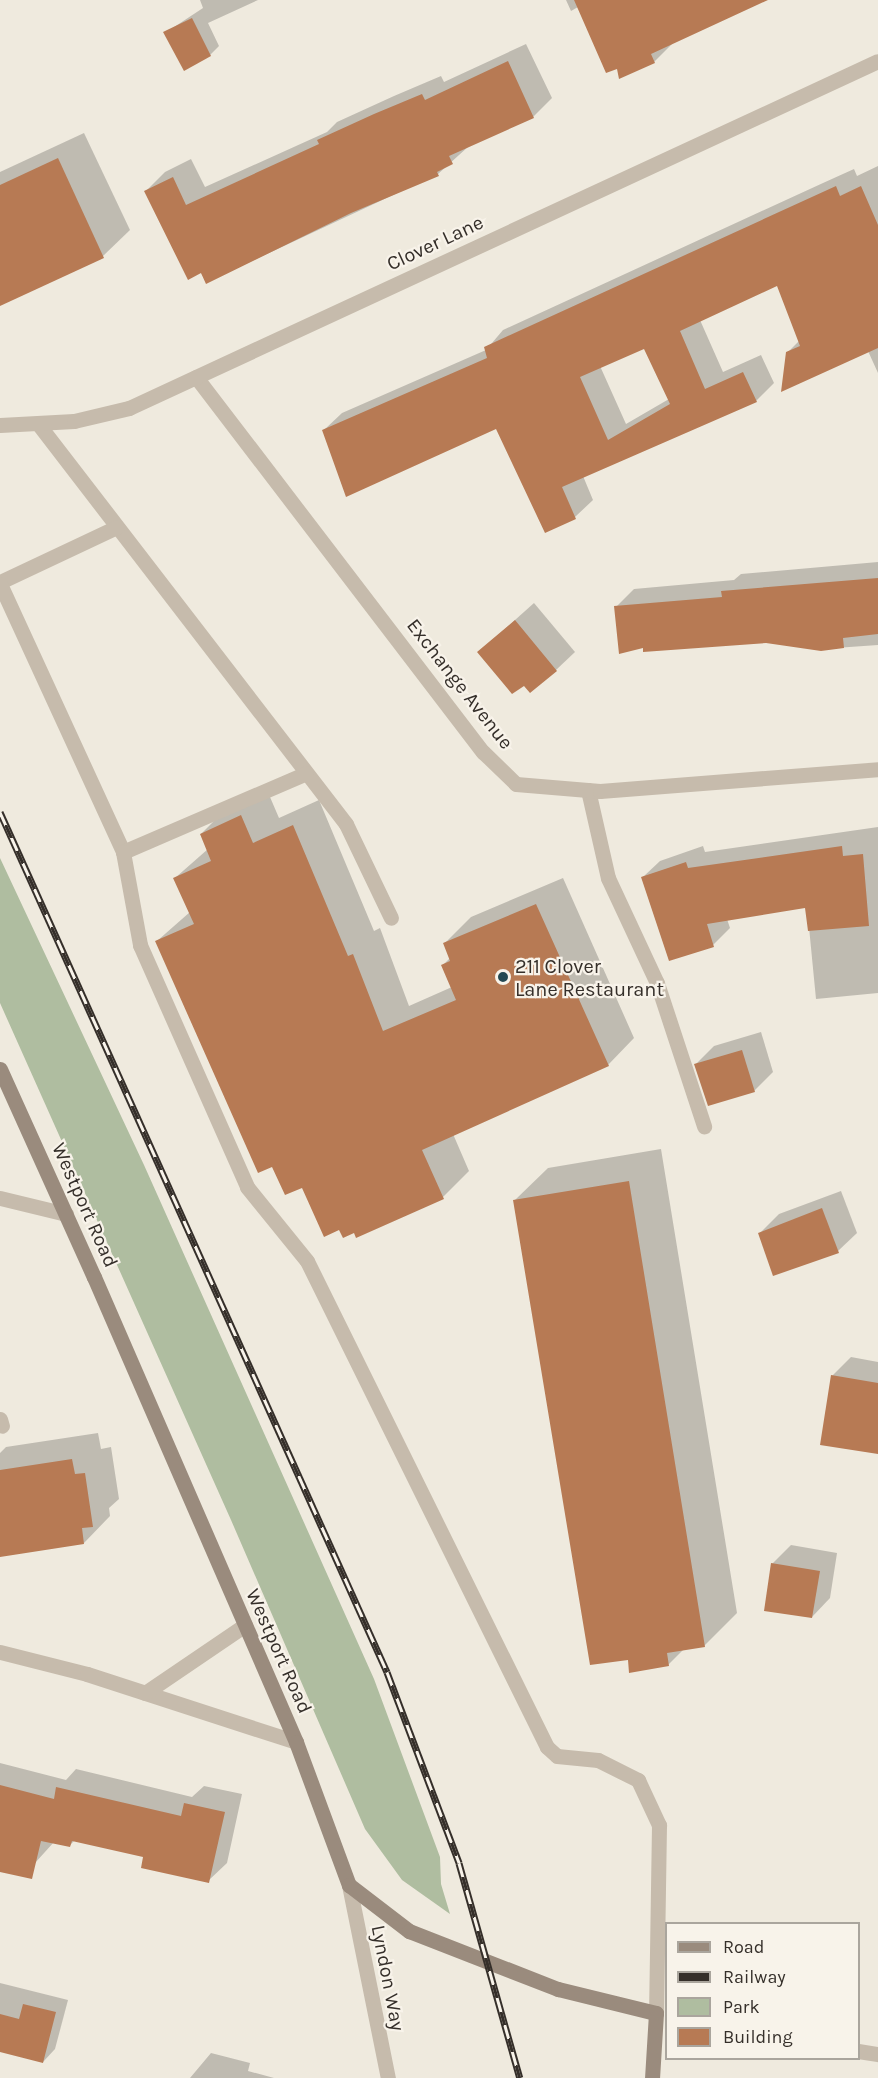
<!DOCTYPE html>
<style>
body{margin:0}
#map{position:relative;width:878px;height:2078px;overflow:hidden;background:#efeade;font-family:Karla,sans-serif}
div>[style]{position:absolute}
.green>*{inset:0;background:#afbda0}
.shadow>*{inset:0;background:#0003}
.building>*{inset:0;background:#b77a54}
.service>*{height:15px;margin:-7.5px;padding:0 7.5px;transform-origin:7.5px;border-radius:7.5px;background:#c6bbac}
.minor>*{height:15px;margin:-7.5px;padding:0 7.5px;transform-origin:7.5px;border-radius:7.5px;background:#c6bbac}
.secondary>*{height:15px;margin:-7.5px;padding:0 7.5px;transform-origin:7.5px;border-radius:7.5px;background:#9a8b7d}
.rail>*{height:7px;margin-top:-3.5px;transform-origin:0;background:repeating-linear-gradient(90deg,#f8f3ea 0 14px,#352f2a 0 28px);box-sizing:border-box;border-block:2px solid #352f2a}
.dots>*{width:16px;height:16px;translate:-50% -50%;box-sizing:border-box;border:3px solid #f8f3ea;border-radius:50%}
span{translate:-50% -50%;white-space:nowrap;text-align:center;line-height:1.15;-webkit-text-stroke:4.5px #f8f3ea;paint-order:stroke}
.street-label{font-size:20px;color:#352f2a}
.poi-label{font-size:20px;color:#352f2a}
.left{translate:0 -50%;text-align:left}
.legend{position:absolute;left:665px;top:1922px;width:195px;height:138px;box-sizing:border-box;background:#f8f3ea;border:2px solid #aaa59d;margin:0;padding:8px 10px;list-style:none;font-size:18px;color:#352f2a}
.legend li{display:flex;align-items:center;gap:12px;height:30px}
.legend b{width:30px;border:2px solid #aaa59d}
</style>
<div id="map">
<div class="green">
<div style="clip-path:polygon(0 858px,144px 1165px,374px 1679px,440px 1857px,441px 1884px,450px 1914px,402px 1880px,365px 1829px,231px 1520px,0 1003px)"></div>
</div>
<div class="shadow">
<div style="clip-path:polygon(200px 0,258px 0,208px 23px,219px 46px,210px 55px,165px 33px,203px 8px)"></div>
<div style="clip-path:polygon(566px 0,761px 0,674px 42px,654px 62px,618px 67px,578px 7px,571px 11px)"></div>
<div style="clip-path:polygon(526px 44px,552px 98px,533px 117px,469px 146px,438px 174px,207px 282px,146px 191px,165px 172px,191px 159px,205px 187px,327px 132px,337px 122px,394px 96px,441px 76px,444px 82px)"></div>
<div style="clip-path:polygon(84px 133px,130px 230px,103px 256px,0 304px,0 172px)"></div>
<div style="clip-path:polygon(evenodd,878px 166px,878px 373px,868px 351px,788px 352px,799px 341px,777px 284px,700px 320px,723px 372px,761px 355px,774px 383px,756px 401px,583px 476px,593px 500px,575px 517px,546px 531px,497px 427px,324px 430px,342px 413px,486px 350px,503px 330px,823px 183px,854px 169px,857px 176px,878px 166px,645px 347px,669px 399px,626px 424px,600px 366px,645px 347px)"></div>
<div style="clip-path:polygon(878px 562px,878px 645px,821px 649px,616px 607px,634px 589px,734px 580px,741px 574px)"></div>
<div style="clip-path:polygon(534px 603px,575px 652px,556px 670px,524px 684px,479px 652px)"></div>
<div style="clip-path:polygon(267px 790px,279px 818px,319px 800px,374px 931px,380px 928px,409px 1006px,452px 987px,443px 965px,450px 958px,444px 944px,471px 917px,563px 878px,634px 1038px,608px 1065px,453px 1134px,469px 1171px,443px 1197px,354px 1231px,303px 1186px,157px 941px,190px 912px,175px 878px,208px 849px,201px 834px,228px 807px)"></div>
<div style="clip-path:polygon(878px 827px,878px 993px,816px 999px,807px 907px,727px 919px,730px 928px,713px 945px,643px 877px,660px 861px,703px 846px,705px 852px)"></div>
<div style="clip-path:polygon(761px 1032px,773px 1072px,754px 1091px,696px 1064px,714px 1046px)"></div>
<div style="clip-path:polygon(661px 1149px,737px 1613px,704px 1646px,684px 1649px,668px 1665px,629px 1658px,515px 1200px,548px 1168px)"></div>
<div style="clip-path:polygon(841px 1191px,857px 1233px,838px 1251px,760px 1233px,779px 1214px)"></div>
<div style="clip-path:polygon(851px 1357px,878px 1362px,878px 1453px,832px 1376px)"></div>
<div style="clip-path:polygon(98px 1433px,101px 1449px,111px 1447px,119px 1499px,109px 1508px,110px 1516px,84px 1543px,0 1556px,0 1453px,6px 1447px)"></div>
<div style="clip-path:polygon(791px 1545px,837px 1553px,830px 1598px,812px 1617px,772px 1564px)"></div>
<div style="clip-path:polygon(0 1763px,66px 1780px,76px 1769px,192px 1797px,204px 1786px,242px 1794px,227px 1863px,208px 1881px,145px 1856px,75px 1840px,69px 1846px,54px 1842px,35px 1863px,0 1855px)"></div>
<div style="clip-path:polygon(0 1983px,68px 2000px,55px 2049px,43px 2062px,0 2051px)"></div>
<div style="clip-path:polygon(211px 2053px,250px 2063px,248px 2071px,274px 2078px,190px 2078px)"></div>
</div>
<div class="building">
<div style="clip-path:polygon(574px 0,768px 0,651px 54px,655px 63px,619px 79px,617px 69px,606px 73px)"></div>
<div style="clip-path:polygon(192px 18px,211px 56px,184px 71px,163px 32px)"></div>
<div style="clip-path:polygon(508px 61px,534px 118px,449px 156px,453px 164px,437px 172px,439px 176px,351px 213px,206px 284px,201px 273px,188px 280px,144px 191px,173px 177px,186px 205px,319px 144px,317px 140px,374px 114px,422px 94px,425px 100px)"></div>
<div style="clip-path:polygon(58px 158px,104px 258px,0 306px,0 185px)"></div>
<div style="clip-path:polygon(evenodd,836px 186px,840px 196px,861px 186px,878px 225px,878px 348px,781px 392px,786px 352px,800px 346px,777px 286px,680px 331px,705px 389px,743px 372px,757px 402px,562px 487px,576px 519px,545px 533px,496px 429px,346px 497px,322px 430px,487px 358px,484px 347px,836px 186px,644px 349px,670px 404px,608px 440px,580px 377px,644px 349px)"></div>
<div style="clip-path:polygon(878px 578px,878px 634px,843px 638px,844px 648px,821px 651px,766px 643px,643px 652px,643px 648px,619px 654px,614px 606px,722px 597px,721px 591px)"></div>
<div style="clip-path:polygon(515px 620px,557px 671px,530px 693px,524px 686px,512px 694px,477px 652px)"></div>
<div style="clip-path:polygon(241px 815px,253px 843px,293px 825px,348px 956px,353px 954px,383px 1031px,456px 1000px,441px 965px,450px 961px,443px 943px,536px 904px,609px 1066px,422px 1150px,444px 1199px,356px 1238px,354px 1233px,343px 1238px,339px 1230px,324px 1237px,302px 1188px,285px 1195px,272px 1167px,258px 1173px,155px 941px,194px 924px,173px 878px,211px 861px,200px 834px)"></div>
<div style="clip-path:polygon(842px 846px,843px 856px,863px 854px,869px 926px,808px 931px,805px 908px,707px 924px,714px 947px,669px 961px,641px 877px,686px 862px,688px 868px)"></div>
<div style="clip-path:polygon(742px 1050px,755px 1092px,708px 1106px,694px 1064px)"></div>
<div style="clip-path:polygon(629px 1181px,705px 1647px,667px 1653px,669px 1666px,629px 1673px,628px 1660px,590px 1665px,513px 1200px)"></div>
<div style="clip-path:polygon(822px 1208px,839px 1253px,773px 1276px,758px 1233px)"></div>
<div style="clip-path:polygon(831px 1375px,878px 1383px,878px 1454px,820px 1445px)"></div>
<div style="clip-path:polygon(72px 1459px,75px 1474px,85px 1473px,93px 1527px,82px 1528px,84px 1544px,0 1557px,0 1470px)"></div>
<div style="clip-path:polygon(771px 1563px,820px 1571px,812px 1618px,764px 1611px)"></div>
<div style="clip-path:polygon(0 1785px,54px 1799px,56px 1787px,181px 1816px,184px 1803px,225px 1812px,209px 1883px,141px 1868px,143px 1857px,72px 1841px,70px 1847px,41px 1841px,32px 1879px,0 1872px)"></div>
<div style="clip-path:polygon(23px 2004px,56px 2012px,43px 2063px,0 2052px,0 2014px,19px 2019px)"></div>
</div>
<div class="service">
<div style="left:39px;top:425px;width:503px;rotate:52.42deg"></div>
<div style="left:346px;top:824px;width:104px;rotate:64.4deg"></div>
<div style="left:0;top:582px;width:129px;rotate:-25.2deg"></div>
<div style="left:0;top:584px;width:295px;rotate:65.3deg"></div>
<div style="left:123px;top:852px;width:199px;rotate:-23.3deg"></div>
<div style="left:588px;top:790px;width:90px;rotate:77.2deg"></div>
<div style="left:608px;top:878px;width:116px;rotate:65deg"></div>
<div style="left:657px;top:983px;width:151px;rotate:71.8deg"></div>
<div style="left:123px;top:852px;width:95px;rotate:79.6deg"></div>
<div style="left:140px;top:945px;width:265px;rotate:66.1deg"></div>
<div style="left:247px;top:1187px;width:95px;rotate:51deg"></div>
<div style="left:307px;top:1261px;width:542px;rotate:63.72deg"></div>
<div style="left:547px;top:1747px;width:13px;rotate:42deg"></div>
<div style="left:557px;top:1756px;width:41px;rotate:5.6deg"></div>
<div style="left:598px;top:1760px;width:45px;rotate:26.6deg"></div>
<div style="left:638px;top:1780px;width:50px;rotate:65deg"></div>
<div style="left:659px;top:1825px;width:188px;rotate:90.9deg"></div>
<div style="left:0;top:1198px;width:68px;rotate:13.6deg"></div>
<div style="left:0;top:1419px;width:7px;rotate:74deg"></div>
</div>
<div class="minor">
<div style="left:196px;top:377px;width:472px;rotate:52.6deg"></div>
<div style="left:483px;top:752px;width:46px;rotate:44.1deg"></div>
<div style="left:516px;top:784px;width:84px;rotate:4.8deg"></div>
<div style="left:600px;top:791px;width:279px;rotate:-4.5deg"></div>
<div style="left:0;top:425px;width:74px;rotate:-3.1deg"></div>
<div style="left:74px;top:421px;width:57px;rotate:-13.3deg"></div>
<div style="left:129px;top:408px;width:825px;rotate:-24.86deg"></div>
<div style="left:0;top:1652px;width:90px;rotate:14.2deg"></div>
<div style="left:87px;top:1674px;width:220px;rotate:18deg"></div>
<div style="left:145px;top:1693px;width:121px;rotate:-34.2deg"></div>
<div style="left:349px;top:1885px;width:197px;rotate:78.6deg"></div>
<div style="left:858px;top:2051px;width:20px;rotate:9deg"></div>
</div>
<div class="secondary">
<div style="left:0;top:1069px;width:228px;rotate:65.7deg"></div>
<div style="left:94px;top:1277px;width:507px;rotate:66.52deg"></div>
<div style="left:296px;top:1742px;width:153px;rotate:69.7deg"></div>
<div style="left:349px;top:1885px;width:76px;rotate:37.5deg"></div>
<div style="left:409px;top:1931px;width:160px;rotate:21.3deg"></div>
<div style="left:558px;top:1989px;width:101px;rotate:13.8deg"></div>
<div style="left:656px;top:2013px;width:65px;rotate:93.5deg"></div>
</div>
<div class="rail">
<div style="left:0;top:812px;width:943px;rotate:65.77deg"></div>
<div style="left:387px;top:1672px;width:204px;rotate:69.3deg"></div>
<div style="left:459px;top:1863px;width:223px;rotate:74.2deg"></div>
</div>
<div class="dots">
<div style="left:503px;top:977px;background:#244852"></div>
</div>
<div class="street-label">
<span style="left:435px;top:243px;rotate:-25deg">Clover Lane</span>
<span style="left:460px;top:684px;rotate:52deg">Exchange Avenue</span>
<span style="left:85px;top:1205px;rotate:66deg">Westport Road</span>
<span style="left:279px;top:1651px;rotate:66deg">Westport Road</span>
<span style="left:388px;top:1978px;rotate:79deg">Lyndon Way</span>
</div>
<div class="poi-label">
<span class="left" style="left:515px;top:978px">211 Clover<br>Lane Restaurant</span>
</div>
<ul class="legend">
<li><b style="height:8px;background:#9a8b7d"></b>Road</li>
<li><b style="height:8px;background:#352f2a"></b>Railway</li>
<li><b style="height:16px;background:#afbda0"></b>Park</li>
<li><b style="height:16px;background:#b77a54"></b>Building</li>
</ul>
</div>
